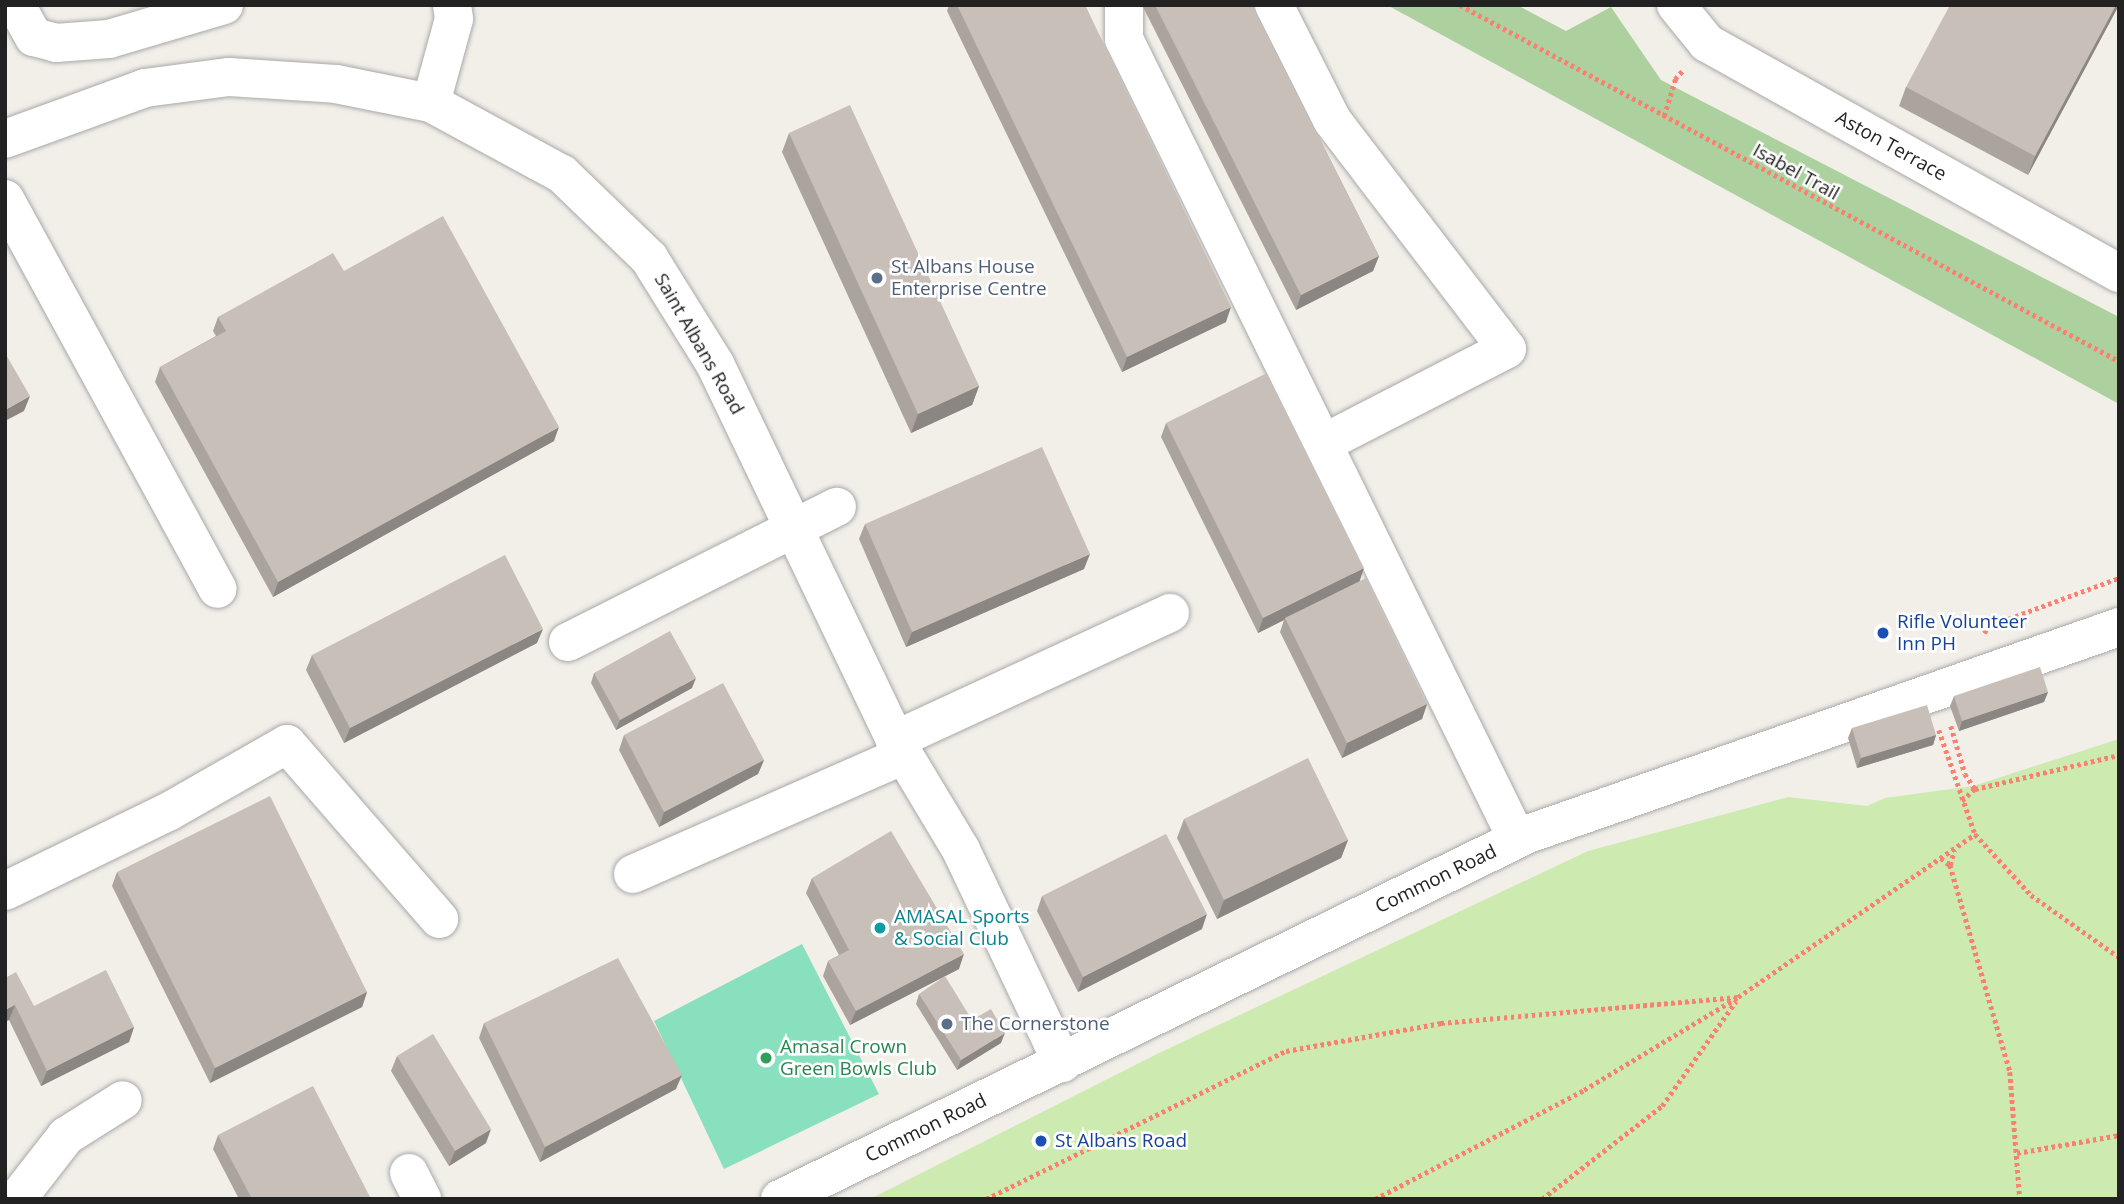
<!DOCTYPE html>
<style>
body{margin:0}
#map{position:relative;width:2124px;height:1204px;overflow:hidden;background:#f2efe9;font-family:"Open Sans",sans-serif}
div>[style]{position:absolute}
.grass>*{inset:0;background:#cdebb0}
.forest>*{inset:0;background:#add19e}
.pitch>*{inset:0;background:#88e0be}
.path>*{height:4.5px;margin-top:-2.25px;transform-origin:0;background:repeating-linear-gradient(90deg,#fa8072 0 3.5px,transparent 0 7px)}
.roads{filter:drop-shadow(0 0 2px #a9a9a9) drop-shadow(0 0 2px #a9a9a9)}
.minor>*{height:38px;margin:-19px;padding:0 19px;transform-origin:19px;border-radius:19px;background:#fff}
.wall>*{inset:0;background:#aba49e}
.shaded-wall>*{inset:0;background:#8b8681}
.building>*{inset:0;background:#c7bfb8}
.dots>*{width:19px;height:19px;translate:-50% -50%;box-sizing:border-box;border:4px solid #fff;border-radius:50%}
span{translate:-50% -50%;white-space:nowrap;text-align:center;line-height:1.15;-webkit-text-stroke:5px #fff;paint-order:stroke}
.street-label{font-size:19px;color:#222}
.service-label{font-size:19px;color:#4e5e75}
.left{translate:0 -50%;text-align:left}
.transit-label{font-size:19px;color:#164399}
.culture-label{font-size:19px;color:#0d838f}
.leisure-label{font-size:19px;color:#27864d}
.frame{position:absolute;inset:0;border:7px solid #222;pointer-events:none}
</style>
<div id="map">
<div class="grass">
<div style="clip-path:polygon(2119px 739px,2119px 1199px,870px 1199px,1157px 1054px,1588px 851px,1788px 797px,1867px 806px,1885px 798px,1973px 786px)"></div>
</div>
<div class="forest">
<div style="clip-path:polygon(1387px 5px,1517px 5px,1566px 31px,1611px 7px,1661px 80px,2119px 317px,2119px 404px)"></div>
</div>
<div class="pitch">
<div style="clip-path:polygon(802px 944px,879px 1094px,724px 1169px,654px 1021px)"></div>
</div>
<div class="path">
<div style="left:1460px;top:5px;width:749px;rotate:28.38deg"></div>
<div style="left:1664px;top:116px;width:39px;rotate:-73deg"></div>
<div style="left:1675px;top:79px;width:12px;rotate:-48deg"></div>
<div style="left:1984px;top:633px;width:9px;rotate:-54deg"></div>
<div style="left:1989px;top:626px;width:139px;rotate:-20.3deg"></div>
<div style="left:1951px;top:726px;width:50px;rotate:73.7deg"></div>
<div style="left:1965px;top:774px;width:18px;rotate:56deg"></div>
<div style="left:1975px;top:789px;width:18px;rotate:137deg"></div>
<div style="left:1939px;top:730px;width:110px;rotate:70.9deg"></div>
<div style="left:1975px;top:834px;width:83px;rotate:47.4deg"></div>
<div style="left:2031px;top:895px;width:108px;rotate:35.2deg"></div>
<div style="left:1975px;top:789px;width:148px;rotate:-13.3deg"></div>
<div style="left:1941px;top:858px;width:11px;rotate:38deg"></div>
<div style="left:1950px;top:865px;width:216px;rotate:73.8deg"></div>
<div style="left:2010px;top:1072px;width:127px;rotate:85.5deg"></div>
<div style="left:1950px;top:865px;width:15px;rotate:-74deg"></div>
<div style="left:2017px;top:1153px;width:104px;rotate:-10deg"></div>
<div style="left:986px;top:1199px;width:335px;rotate:-26.3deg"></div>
<div style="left:1286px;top:1051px;width:158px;rotate:-10.2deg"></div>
<div style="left:1441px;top:1023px;width:298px;rotate:-5deg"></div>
<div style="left:1375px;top:1199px;width:236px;rotate:-27.5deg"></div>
<div style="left:1584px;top:1090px;width:180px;rotate:-31.1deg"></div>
<div style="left:1738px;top:997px;width:288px;rotate:-34.5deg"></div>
<div style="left:1542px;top:1199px;width:152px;rotate:-37.8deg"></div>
<div style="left:1662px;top:1106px;width:128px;rotate:-54.8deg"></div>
</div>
<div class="roads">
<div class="minor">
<div style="left:16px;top:5px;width:37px;rotate:61deg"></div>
<div style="left:34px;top:37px;width:23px;rotate:15deg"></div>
<div style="left:56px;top:43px;width:53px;rotate:-4.3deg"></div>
<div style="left:109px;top:39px;width:120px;rotate:-16.5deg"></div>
<div style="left:1124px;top:5px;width:34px;rotate:90deg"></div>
<div style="left:1124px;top:39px;width:891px;rotate:63.84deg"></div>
<div style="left:1274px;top:5px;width:129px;rotate:63.2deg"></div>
<div style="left:1332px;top:120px;width:288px;rotate:52.6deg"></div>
<div style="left:1507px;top:349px;width:206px;rotate:152.8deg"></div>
<div style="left:1676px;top:5px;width:49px;rotate:50.8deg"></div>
<div style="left:1707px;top:43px;width:472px;rotate:29.2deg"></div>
<div style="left:431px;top:103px;width:87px;rotate:-74.7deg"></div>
<div style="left:454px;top:19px;width:14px;rotate:-98deg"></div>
<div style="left:5px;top:139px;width:149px;rotate:-20deg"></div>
<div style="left:145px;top:88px;width:85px;rotate:-7.5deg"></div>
<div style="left:229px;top:77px;width:107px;rotate:3.7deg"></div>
<div style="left:336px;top:84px;width:97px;rotate:11.3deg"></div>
<div style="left:431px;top:103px;width:149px;rotate:28.5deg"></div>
<div style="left:562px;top:174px;width:121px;rotate:44deg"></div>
<div style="left:649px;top:258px;width:125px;rotate:58.1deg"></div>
<div style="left:715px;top:364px;width:417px;rotate:64.4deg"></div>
<div style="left:895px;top:740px;width:128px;rotate:59deg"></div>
<div style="left:961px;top:850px;width:236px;rotate:64.6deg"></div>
<div style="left:5px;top:199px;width:444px;rotate:61.4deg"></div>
<div style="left:568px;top:642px;width:301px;rotate:-26.7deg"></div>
<div style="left:895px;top:740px;width:303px;rotate:-24.8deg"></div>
<div style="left:633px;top:874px;width:296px;rotate:-23.7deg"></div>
<div style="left:5px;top:891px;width:181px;rotate:-25.9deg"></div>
<div style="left:168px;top:812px;width:137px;rotate:-29.7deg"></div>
<div style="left:287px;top:744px;width:232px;rotate:49deg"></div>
<div style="left:409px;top:1173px;width:29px;rotate:63deg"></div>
<div style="left:17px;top:1199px;width:80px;rotate:-52.1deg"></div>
<div style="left:66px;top:1136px;width:67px;rotate:-32.3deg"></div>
<div style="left:780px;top:1199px;width:832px;rotate:-26.01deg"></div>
<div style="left:1528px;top:834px;width:626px;rotate:-19.3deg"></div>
</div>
</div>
<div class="wall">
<div style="clip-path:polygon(949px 5px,1085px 5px,1226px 322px,1122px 372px,947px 11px)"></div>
<div style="clip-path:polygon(1142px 5px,1252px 5px,1379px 256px,1373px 271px,1296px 310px)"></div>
<div style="clip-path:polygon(2119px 5px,2028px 175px,1899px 106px,1906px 87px)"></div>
<div style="clip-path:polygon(789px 133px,979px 386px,972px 405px,911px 433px,782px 152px)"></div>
<div style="clip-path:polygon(344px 271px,554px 441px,273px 597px,155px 382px,160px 367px,216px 336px,213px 331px,218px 317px)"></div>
<div style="clip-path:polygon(1166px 423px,1360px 581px,1427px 704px,1422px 719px,1342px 758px,1280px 632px,1284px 620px,1258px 633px,1161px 437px)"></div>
<div style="clip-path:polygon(865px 524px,1084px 569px,906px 647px,859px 539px)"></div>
<div style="clip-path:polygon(537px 643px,344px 743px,306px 670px,312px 655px)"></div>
<div style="clip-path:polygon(594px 673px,692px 688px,616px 730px,591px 683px)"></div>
<div style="clip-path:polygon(2048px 692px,2044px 702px,1959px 731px,1950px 706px,1954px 696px)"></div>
<div style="clip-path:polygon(1852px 728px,1936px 735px,1933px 745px,1857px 768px,1848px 738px)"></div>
<div style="clip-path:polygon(624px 735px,764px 760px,758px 774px,659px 827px,619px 750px)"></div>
<div style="clip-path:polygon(1184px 819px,1348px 840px,1341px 858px,1217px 919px,1177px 838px)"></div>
<div style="clip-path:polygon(117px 872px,367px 992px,362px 1007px,210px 1083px,112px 886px)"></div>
<div style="clip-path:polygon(812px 878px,959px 969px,850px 1025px,823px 976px,828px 961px,839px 955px,806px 893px)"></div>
<div style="clip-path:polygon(1042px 896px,1202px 929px,1078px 992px,1037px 911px)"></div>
<div style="clip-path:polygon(5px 978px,34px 1006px,134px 1027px,129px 1042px,41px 1086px,9px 1020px)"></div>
<div style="clip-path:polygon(919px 994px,1001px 1043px,957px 1070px,916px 1004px)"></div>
<div style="clip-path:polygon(484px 1023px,676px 1089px,540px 1162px,479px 1038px)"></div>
<div style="clip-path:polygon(397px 1056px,486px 1143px,449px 1166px,391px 1071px)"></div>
<div style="clip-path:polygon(218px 1135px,371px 1199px,239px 1199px,213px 1149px)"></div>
</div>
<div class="shaded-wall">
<div style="clip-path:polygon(2116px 5px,2119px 5px,2028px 175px,2035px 156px)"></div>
<div style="clip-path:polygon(1379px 256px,1373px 271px,1296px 310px,1301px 295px)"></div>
<div style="clip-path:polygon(1231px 307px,1226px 322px,1122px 372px,1127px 357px)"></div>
<div style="clip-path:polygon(979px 386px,972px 405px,911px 433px,918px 414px)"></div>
<div style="clip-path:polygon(30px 396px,24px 411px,5px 421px,5px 410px)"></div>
<div style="clip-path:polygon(559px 427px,554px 441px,273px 597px,278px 582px)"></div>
<div style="clip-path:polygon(1090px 554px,1084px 569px,906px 647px,912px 632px)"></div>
<div style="clip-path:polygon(1364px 568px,1359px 583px,1285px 618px,1284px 620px,1258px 633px,1263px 618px)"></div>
<div style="clip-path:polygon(543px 629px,537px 643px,344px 743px,350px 728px)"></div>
<div style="clip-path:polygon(696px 678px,692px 688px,616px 730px,620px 720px)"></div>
<div style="clip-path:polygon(2048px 692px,2044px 702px,1959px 731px,1962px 721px)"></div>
<div style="clip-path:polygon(1427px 704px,1422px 719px,1342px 758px,1347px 743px)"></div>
<div style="clip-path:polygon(1936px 735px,1933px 745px,1857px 768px,1861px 758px)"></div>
<div style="clip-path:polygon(764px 760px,758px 774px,659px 827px,664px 812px)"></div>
<div style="clip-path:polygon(1348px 840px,1341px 858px,1217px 919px,1224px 900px)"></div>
<div style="clip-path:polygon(1207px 914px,1202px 929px,1078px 992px,1083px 977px)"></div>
<div style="clip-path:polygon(964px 954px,959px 969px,850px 1025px,856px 1011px)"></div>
<div style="clip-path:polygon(367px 992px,362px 1007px,210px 1083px,215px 1068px)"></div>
<div style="clip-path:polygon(15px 1005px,9px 1020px,5px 1022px,5px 1010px)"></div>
<div style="clip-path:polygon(134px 1027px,129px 1042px,41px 1086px,47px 1071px)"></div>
<div style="clip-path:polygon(1005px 1033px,1001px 1043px,957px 1070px,961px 1060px)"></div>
<div style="clip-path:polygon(682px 1075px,676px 1089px,540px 1162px,545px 1147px)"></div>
<div style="clip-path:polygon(491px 1129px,486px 1143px,449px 1166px,455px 1151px)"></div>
</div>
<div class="building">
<div style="clip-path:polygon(957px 5px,1085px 5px,1231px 307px,1127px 357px)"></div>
<div style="clip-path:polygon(1155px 5px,1252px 5px,1379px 256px,1301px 295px)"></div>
<div style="clip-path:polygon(1950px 5px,2116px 5px,2035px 156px,1906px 87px)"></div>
<div style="clip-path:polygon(850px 105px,979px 386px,918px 414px,789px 133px)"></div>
<div style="clip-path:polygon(443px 216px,559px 427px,278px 582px,160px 367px,226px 331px,218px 317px,333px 253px,344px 271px)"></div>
<div style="clip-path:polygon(5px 353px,30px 396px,5px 410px)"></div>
<div style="clip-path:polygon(1267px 373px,1364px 568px,1263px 618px,1166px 423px)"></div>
<div style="clip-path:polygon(1042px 447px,1090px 554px,912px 632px,865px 524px)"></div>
<div style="clip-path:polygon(505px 555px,543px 629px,350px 728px,312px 655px)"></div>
<div style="clip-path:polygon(1366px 578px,1427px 704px,1347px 743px,1285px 618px)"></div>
<div style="clip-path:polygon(670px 631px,696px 678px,620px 720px,594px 673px)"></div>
<div style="clip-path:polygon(2040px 667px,2048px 692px,1962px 721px,1954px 696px)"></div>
<div style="clip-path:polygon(723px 683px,764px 760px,664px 812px,624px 735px)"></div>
<div style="clip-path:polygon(1927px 705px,1936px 735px,1861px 758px,1852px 728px)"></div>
<div style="clip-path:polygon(1308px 758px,1348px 840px,1224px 900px,1184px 819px)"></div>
<div style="clip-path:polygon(270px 796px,367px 992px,215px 1068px,117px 872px)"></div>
<div style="clip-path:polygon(891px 831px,964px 954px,856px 1011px,828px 961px,849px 950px,812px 878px)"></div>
<div style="clip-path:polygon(1166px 834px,1207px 914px,1083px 977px,1042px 896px)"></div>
<div style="clip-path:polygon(618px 958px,682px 1075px,545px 1147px,484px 1023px)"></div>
<div style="clip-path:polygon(106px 970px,134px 1027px,47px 1071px,15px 1005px,5px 1010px,5px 978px,16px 972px,34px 1006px)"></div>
<div style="clip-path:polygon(945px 976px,972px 1020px,991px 1009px,1005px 1033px,961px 1060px,919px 994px)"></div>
<div style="clip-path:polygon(433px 1034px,491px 1129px,455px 1151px,397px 1056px)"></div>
<div style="clip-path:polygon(313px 1086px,371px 1199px,252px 1199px,218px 1135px)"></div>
</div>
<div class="dots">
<div style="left:877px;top:278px;background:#5c6f8a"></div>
<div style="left:1883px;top:633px;background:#1a4fb4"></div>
<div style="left:880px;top:928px;background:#0f9aa8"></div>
<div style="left:947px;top:1024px;background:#5c6f8a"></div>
<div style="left:766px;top:1058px;background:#2e9e5b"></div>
<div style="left:1041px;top:1141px;background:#1a4fb4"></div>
</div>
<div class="street-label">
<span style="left:1891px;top:146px;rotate:29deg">Aston Terrace</span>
<span style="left:1796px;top:172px;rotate:29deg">Isabel Trail</span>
<span style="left:699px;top:344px;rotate:60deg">Saint Albans Road</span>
<span style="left:1436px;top:879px;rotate:-26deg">Common Road</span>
<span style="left:926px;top:1128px;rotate:-26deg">Common Road</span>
</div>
<div class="service-label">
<span class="left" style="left:891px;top:278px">St Albans House<br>Enterprise Centre</span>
<span class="left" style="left:961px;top:1024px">The Cornerstone</span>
</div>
<div class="transit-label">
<span class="left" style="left:1897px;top:633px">Rifle Volunteer<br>Inn PH</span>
<span class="left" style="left:1055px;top:1141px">St Albans Road</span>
</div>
<div class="culture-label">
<span class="left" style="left:894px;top:928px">AMASAL Sports<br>&amp; Social Club</span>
</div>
<div class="leisure-label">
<span class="left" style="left:780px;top:1058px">Amasal Crown<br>Green Bowls Club</span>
</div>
<div class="frame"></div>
</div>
